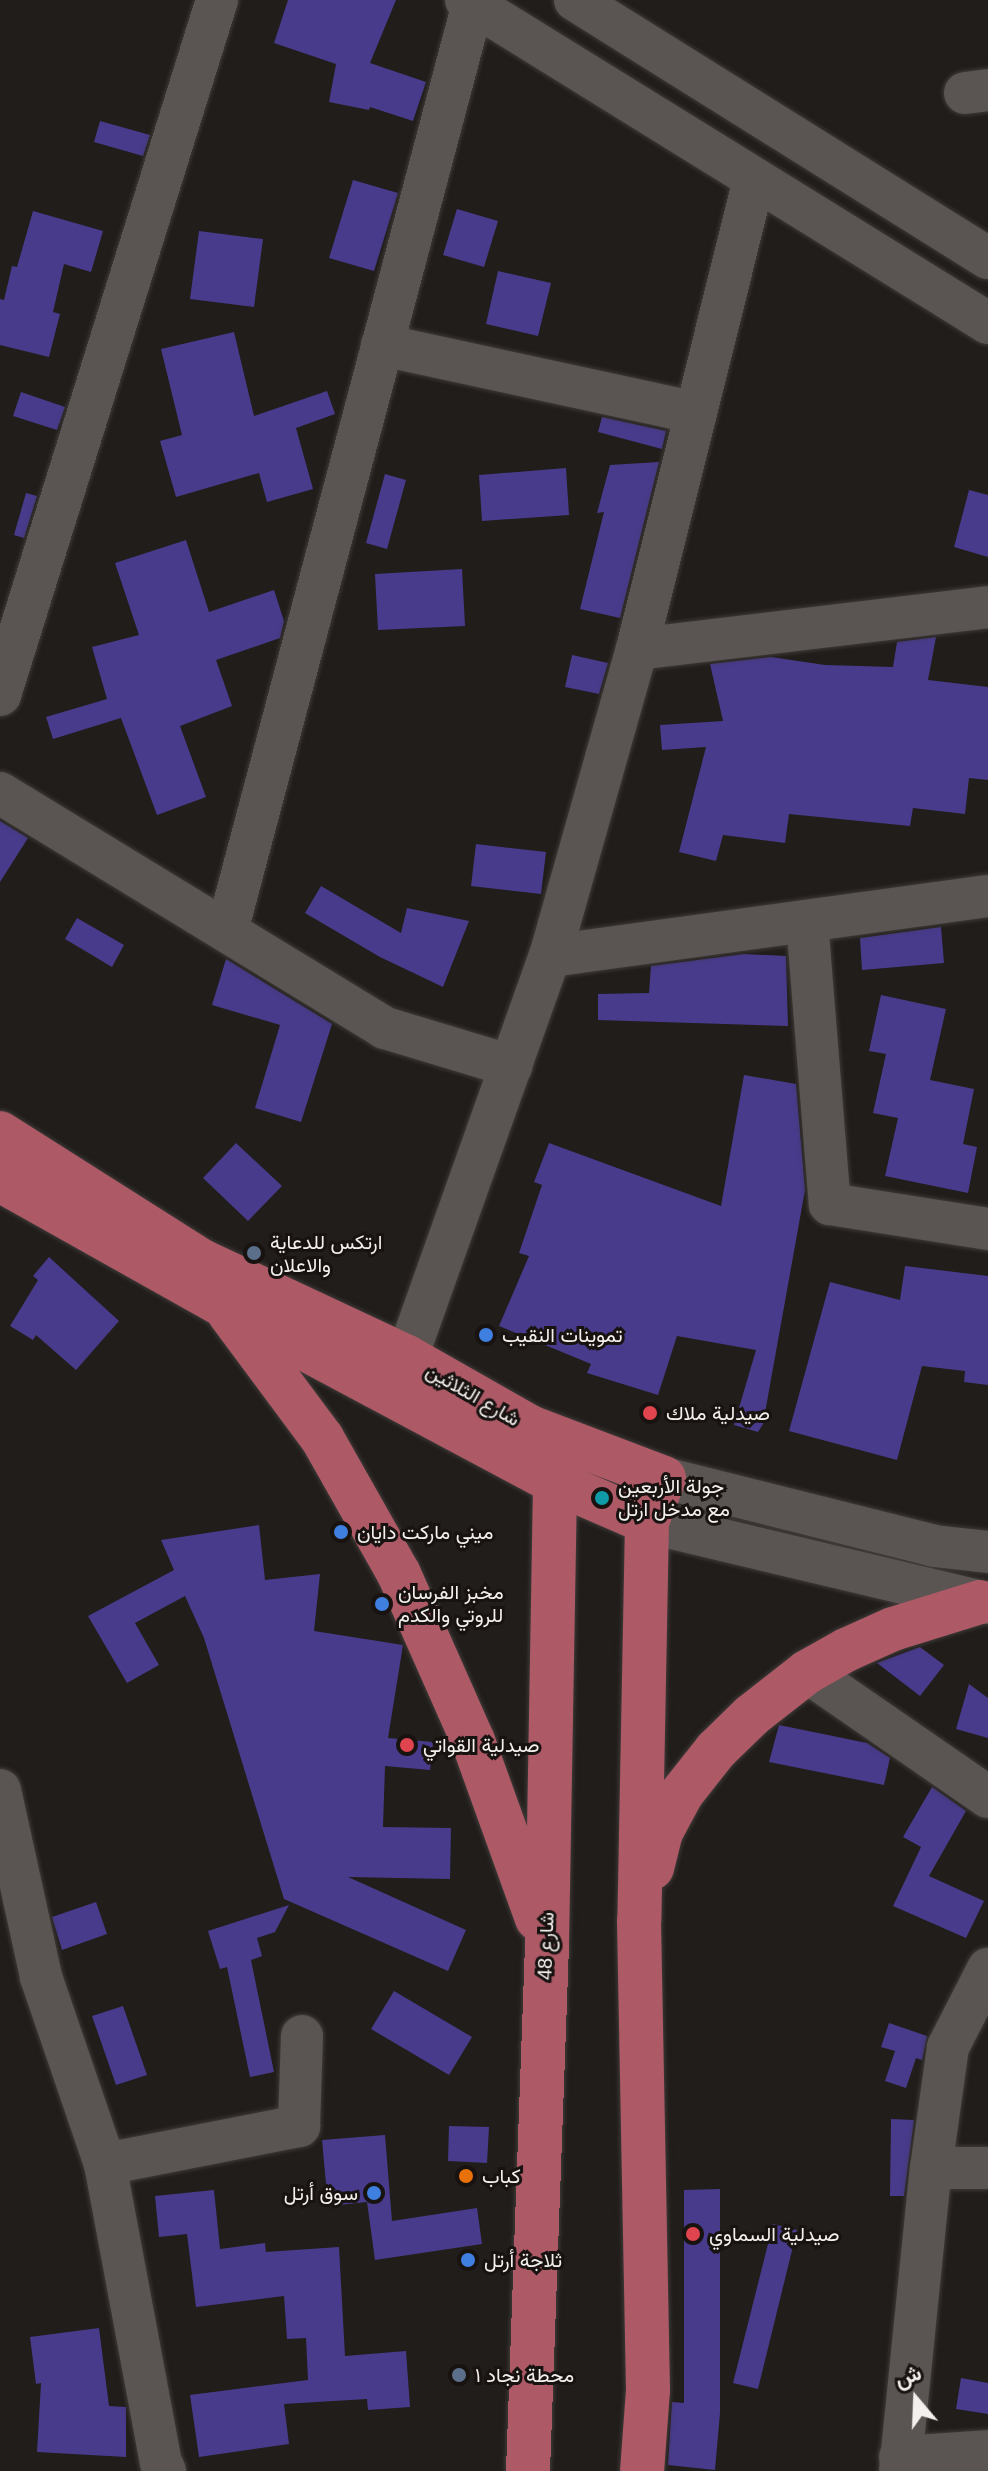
<!DOCTYPE html>
<meta charset="utf-8">
<style>
body{margin:0}
#map{position:relative;width:988px;height:2471px;overflow:hidden;background:#211d1a;font-family:Helvetica,Vazirmatn,sans-serif}
div>[style]{position:absolute}
.building>*{inset:0;background:#483b8b}
.roads{filter:drop-shadow(0 0 2px #3e3a38) drop-shadow(0 0 2px #3e3a38)}
.minor>*{height:42px;margin:-21px;padding:0 21px;transform-origin:21px;border-radius:21px;background:#5a5552}
.major>*{height:44px;margin:-22px;padding:0 22px;transform-origin:22px;border-radius:22px;background:#ad5a66}
.dots>*{width:22px;height:22px;translate:-50% -50%;box-sizing:border-box;border:4px solid #181311;border-radius:50%}
span{translate:-50% -50%;white-space:nowrap;text-align:center;line-height:1.15;-webkit-text-stroke:6px #181311;paint-order:stroke}
.poi-label{font-size:20px;color:#f3f0ee}
.left{translate:0 -50%;text-align:left}
.right{translate:-100% -50%;text-align:right}
.street-label{font-size:20px;color:#f3f0ee}
.north{position:absolute;left:876px;top:2359px;width:80px;height:80px;-webkit-text-stroke:6px #181311;paint-order:stroke;rotate:341deg;font-size:22px;font-weight:700;line-height:32px;text-align:center;color:#f3f0ee}
.north::after{content:'';display:block;margin:auto;width:28px;height:36px;background:#f3f0ee;clip-path:polygon(50% 0,100% 100%,50% 72%,0 100%)}
</style>
<div id="map">
<div class="building">
<div style="clip-path:polygon(288px 0,396px 0,370px 63px,426px 82px,413px 121px,370px 107px,369px 110px,329px 102px,336px 64px,274px 43px)"></div>
<div style="clip-path:polygon(100px 121px,150px 135px,143px 156px,94px 142px)"></div>
<div style="clip-path:polygon(353px 180px,398px 193px,374px 271px,329px 258px)"></div>
<div style="clip-path:polygon(457px 209px,498px 221px,484px 267px,443px 255px)"></div>
<div style="clip-path:polygon(33px 211px,103px 231px,91px 272px,64px 264px,53px 312px,60px 314px,49px 357px,0 345px,0 299px,4px 300px,12px 266px,17px 267px)"></div>
<div style="clip-path:polygon(199px 231px,263px 239px,254px 307px,190px 299px)"></div>
<div style="clip-path:polygon(498px 271px,551px 283px,538px 336px,486px 324px)"></div>
<div style="clip-path:polygon(234px 332px,254px 416px,327px 391px,335px 414px,296px 428px,313px 489px,267px 502px,259px 473px,176px 497px,160px 441px,182px 435px,161px 349px)"></div>
<div style="clip-path:polygon(21px 392px,65px 407px,57px 430px,13px 416px)"></div>
<div style="clip-path:polygon(602px 417px,666px 431px,662px 449px,598px 432px)"></div>
<div style="clip-path:polygon(659px 462px,620px 618px,580px 609px,604px 512px,597px 513px,610px 465px)"></div>
<div style="clip-path:polygon(566px 468px,569px 515px,482px 521px,479px 475px)"></div>
<div style="clip-path:polygon(385px 474px,406px 480px,387px 549px,366px 543px)"></div>
<div style="clip-path:polygon(969px 490px,988px 495px,988px 557px,954px 547px)"></div>
<div style="clip-path:polygon(26px 493px,37px 496px,24px 538px,14px 535px)"></div>
<div style="clip-path:polygon(186px 540px,209px 612px,274px 590px,284px 621px,280px 638px,216px 660px,232px 706px,180px 726px,206px 797px,157px 815px,121px 718px,53px 739px,46px 717px,107px 699px,92px 647px,139px 635px,115px 563px)"></div>
<div style="clip-path:polygon(462px 569px,465px 626px,378px 630px,375px 574px)"></div>
<div style="clip-path:polygon(936px 637px,928px 680px,988px 687px,988px 780px,969px 778px,965px 814px,913px 808px,910px 826px,789px 814px,785px 843px,723px 835px,716px 861px,679px 852px,706px 747px,662px 750px,660px 725px,723px 721px,710px 664px,771px 657px,825px 665px,893px 667px,897px 642px)"></div>
<div style="clip-path:polygon(572px 655px,608px 663px,599px 694px,565px 687px)"></div>
<div style="clip-path:polygon(0 821px,28px 838px,0 882px)"></div>
<div style="clip-path:polygon(476px 844px,546px 852px,541px 894px,471px 886px)"></div>
<div style="clip-path:polygon(321px 886px,401px 933px,407px 908px,469px 921px,443px 987px,380px 957px,305px 913px)"></div>
<div style="clip-path:polygon(77px 918px,124px 945px,112px 967px,65px 939px)"></div>
<div style="clip-path:polygon(941px 927px,944px 963px,862px 970px,860px 938px)"></div>
<div style="clip-path:polygon(744px 954px,786px 956px,788px 1026px,598px 1020px,598px 994px,649px 993px,651px 966px)"></div>
<div style="clip-path:polygon(226px 959px,332px 1024px,301px 1122px,255px 1108px,280px 1025px,212px 1005px)"></div>
<div style="clip-path:polygon(881px 995px,946px 1009px,930px 1080px,974px 1089px,963px 1144px,977px 1147px,968px 1193px,885px 1176px,898px 1118px,873px 1113px,886px 1054px,869px 1051px)"></div>
<div style="clip-path:polygon(744px 1075px,796px 1084px,805px 1190px,763px 1424px,758px 1432px,734px 1425px,756px 1350px,677px 1336px,658px 1395px,587px 1373px,591px 1364px,499px 1326px,529px 1256px,519px 1253px,542px 1185px,534px 1182px,549px 1143px,721px 1206px)"></div>
<div style="clip-path:polygon(236px 1143px,282px 1186px,248px 1221px,203px 1178px)"></div>
<div style="clip-path:polygon(49px 1257px,119px 1321px,76px 1370px,36px 1335px,33px 1340px,10px 1326px,38px 1280px,33px 1276px)"></div>
<div style="clip-path:polygon(905px 1266px,988px 1276px,988px 1385px,964px 1382px,965px 1371px,922px 1366px,897px 1460px,789px 1431px,830px 1282px,900px 1300px)"></div>
<div style="clip-path:polygon(259px 1525px,265px 1580px,320px 1574px,314px 1631px,403px 1645px,388px 1738px,433px 1742px,430px 1770px,385px 1766px,383px 1827px,451px 1828px,450px 1879px,348px 1877px,466px 1930px,448px 1971px,284px 1899px,204px 1638px,185px 1596px,135px 1623px,159px 1665px,127px 1683px,88px 1616px,174px 1570px,161px 1540px)"></div>
<div style="clip-path:polygon(920px 1647px,944px 1665px,920px 1696px,877px 1663px)"></div>
<div style="clip-path:polygon(969px 1684px,988px 1698px,988px 1738px,956px 1729px)"></div>
<div style="clip-path:polygon(779px 1725px,867px 1743px,890px 1758px,884px 1785px,769px 1762px)"></div>
<div style="clip-path:polygon(932px 1787px,966px 1811px,929px 1876px,984px 1901px,966px 1938px,893px 1906px,921px 1847px,903px 1837px)"></div>
<div style="clip-path:polygon(96px 1902px,107px 1934px,62px 1950px,52px 1917px)"></div>
<div style="clip-path:polygon(289px 1905px,275px 1932px,257px 1938px,262px 1956px,251px 1960px,274px 2072px,250px 2077px,227px 1967px,220px 1969px,208px 1931px)"></div>
<div style="clip-path:polygon(394px 1991px,472px 2037px,449px 2075px,371px 2029px)"></div>
<div style="clip-path:polygon(123px 2006px,147px 2075px,116px 2085px,92px 2016px)"></div>
<div style="clip-path:polygon(889px 2023px,927px 2036px,922px 2060px,916px 2058px,906px 2088px,885px 2081px,895px 2051px,881px 2047px)"></div>
<div style="clip-path:polygon(891px 2119px,914px 2120px,904px 2196px,890px 2196px)"></div>
<div style="clip-path:polygon(449px 2126px,489px 2127px,487px 2163px,448px 2161px)"></div>
<div style="clip-path:polygon(385px 2135px,392px 2221px,477px 2208px,482px 2244px,375px 2260px,367px 2202px,328px 2206px,322px 2140px)"></div>
<div style="clip-path:polygon(720px 2189px,720px 2413px,715px 2470px,668px 2465px,672px 2402px,684px 2403px,684px 2190px)"></div>
<div style="clip-path:polygon(214px 2190px,220px 2249px,265px 2243px,266px 2252px,339px 2247px,345px 2356px,406px 2351px,410px 2407px,368px 2410px,367px 2399px,284px 2404px,289px 2444px,199px 2457px,190px 2395px,308px 2380px,306px 2338px,287px 2339px,284px 2296px,196px 2307px,187px 2234px,159px 2237px,155px 2196px)"></div>
<div style="clip-path:polygon(773px 2224px,797px 2230px,758px 2389px,733px 2383px)"></div>
<div style="clip-path:polygon(99px 2328px,109px 2406px,126px 2407px,126px 2457px,37px 2452px,41px 2383px,36px 2384px,30px 2337px)"></div>
<div style="clip-path:polygon(961px 2378px,988px 2383px,988px 2414px,956px 2409px)"></div>
</div>
<div class="roads">
<div class="minor">
<div style="left:466px;top:0;width:614px;rotate:31.75deg"></div>
<div style="left:575px;top:0;width:487px;rotate:32deg"></div>
<div style="left:965px;top:93px;width:23px;rotate:-7deg"></div>
<div style="left:382px;top:345px;width:321px;rotate:12.2deg"></div>
<div style="left:637px;top:649px;width:354px;rotate:-6.8deg"></div>
<div style="left:0;top:695px;width:728px;rotate:-72.66deg"></div>
<div style="left:0;top:793px;width:451px;rotate:31.4deg"></div>
<div style="left:385px;top:1028px;width:132px;rotate:16.8deg"></div>
<div style="left:807px;top:921px;width:284px;rotate:85.4deg"></div>
<div style="left:830px;top:1204px;width:160px;rotate:9deg"></div>
<div style="left:227px;top:931px;width:959px;rotate:-75.14deg"></div>
<div style="left:550px;top:956px;width:442px;rotate:-7.8deg"></div>
<div style="left:407px;top:1357px;width:426px;rotate:-70.4deg"></div>
<div style="left:550px;top:956px;width:319px;rotate:-74.2deg"></div>
<div style="left:637px;top:649px;width:484px;rotate:-76deg"></div>
<div style="left:664px;top:1478px;width:278px;rotate:14.1deg"></div>
<div style="left:934px;top:1546px;width:54px;rotate:6.3deg"></div>
<div style="left:647px;top:1522px;width:350px;rotate:13.4deg"></div>
<div style="left:807px;top:1672px;width:220px;rotate:34.6deg"></div>
<div style="left:0;top:1790px;width:191px;rotate:77.6deg"></div>
<div style="left:41px;top:1977px;width:198px;rotate:71.1deg"></div>
<div style="left:105px;top:2164px;width:304px;rotate:79.4deg"></div>
<div style="left:161px;top:2463px;width:9px;rotate:63deg"></div>
<div style="left:105px;top:2164px;width:198px;rotate:-11.1deg"></div>
<div style="left:299px;top:2126px;width:90px;rotate:-88.1deg"></div>
<div style="left:931px;top:2168px;width:57px"></div>
<div style="left:900px;top:2457px;width:88px;rotate:-3.9deg"></div>
<div style="left:900px;top:2471px;width:305px;rotate:-84.2deg"></div>
<div style="left:931px;top:2168px;width:122px;rotate:-82deg"></div>
<div style="left:948px;top:2047px;width:88px;rotate:-62.9deg"></div>
</div>
<div class="major">
<div style="left:0;top:1133px;width:239px;rotate:32.4deg"></div>
<div style="left:202px;top:1261px;width:226px;rotate:25.1deg"></div>
<div style="left:407px;top:1357px;width:142px;rotate:29.6deg"></div>
<div style="left:530px;top:1427px;width:143px;rotate:20.8deg"></div>
<div style="left:664px;top:1478px;width:47px;rotate:111.1deg"></div>
<div style="left:647px;top:1522px;width:399px;rotate:91.1deg"></div>
<div style="left:639px;top:1921px;width:469px;rotate:88.9deg"></div>
<div style="left:648px;top:2390px;width:81px;rotate:94.2deg"></div>
<div style="left:0;top:1180px;width:256px;rotate:29.3deg"></div>
<div style="left:223px;top:1305px;width:376px;rotate:28.1deg"></div>
<div style="left:555px;top:1482px;width:100px;rotate:23.5deg"></div>
<div style="left:229px;top:1313px;width:156px;rotate:53.4deg"></div>
<div style="left:322px;top:1438px;width:156px;rotate:60.5deg"></div>
<div style="left:399px;top:1574px;width:183px;rotate:66.1deg"></div>
<div style="left:473px;top:1741px;width:189px;rotate:70.2deg"></div>
<div style="left:652px;top:1868px;width:37px;rotate:-76deg"></div>
<div style="left:661px;top:1832px;width:44px;rotate:-61.7deg"></div>
<div style="left:682px;top:1793px;width:55px;rotate:-51.7deg"></div>
<div style="left:716px;top:1750px;width:50px;rotate:-44.2deg"></div>
<div style="left:752px;top:1715px;width:70px;rotate:-38deg"></div>
<div style="left:807px;top:1672px;width:45px;rotate:-29.4deg"></div>
<div style="left:846px;top:1650px;width:51px;rotate:-24.1deg"></div>
<div style="left:893px;top:1629px;width:91px;rotate:-17.2deg"></div>
<div style="left:528px;top:2471px;width:526px;rotate:-87.93deg"></div>
<div style="left:547px;top:1945px;width:463px;rotate:-89deg"></div>
<div style="left:555px;top:1482px;width:60px;rotate:-114.4deg"></div>
</div>
</div>
<div class="dots">
<div style="left:254px;top:1253px;background:#5c6f8a"></div>
<div style="left:486px;top:1335px;background:#3f7fe0"></div>
<div style="left:650px;top:1413px;background:#e0444e"></div>
<div style="left:602px;top:1498px;background:#0f9aa8"></div>
<div style="left:341px;top:1532px;background:#3f7fe0"></div>
<div style="left:382px;top:1604px;background:#3f7fe0"></div>
<div style="left:407px;top:1745px;background:#e0444e"></div>
<div style="left:466px;top:2176px;background:#e8710a"></div>
<div style="left:374px;top:2193px;background:#3f7fe0"></div>
<div style="left:693px;top:2234px;background:#e0444e"></div>
<div style="left:468px;top:2260px;background:#3f7fe0"></div>
<div style="left:459px;top:2375px;background:#5c6f8a"></div>
</div>
<div class="poi-label">
<span class="left" style="left:270px;top:1254px">ارتكس للدعاية<br>والاعلان</span>
<span class="left" style="left:502px;top:1335px">تموينات النقيب</span>
<span class="left" style="left:666px;top:1413px">صيدلية ملاك</span>
<span class="left" style="left:618px;top:1498px">جولة الأربعين<br>مع مدخل ارتل</span>
<span class="left" style="left:357px;top:1532px">ميني ماركت دايان</span>
<span class="left" style="left:398px;top:1604px">مخبز الفرسان<br>للروتي والكدم</span>
<span class="left" style="left:423px;top:1745px">صيدلية القواتي</span>
<span class="left" style="left:482px;top:2176px">كباب</span>
<span class="right" style="left:358px;top:2193px">سوق أرتل</span>
<span class="left" style="left:709px;top:2234px">صيدلية السماوي</span>
<span class="left" style="left:484px;top:2260px">ثلاجة أرتل</span>
<span class="left" style="left:475px;top:2375px">محطة نجاد ١</span>
</div>
<div class="street-label">
<span style="left:473px;top:1395px;rotate:30deg">شارع الثلاثين</span>
<span style="left:546px;top:1946px;rotate:-88deg">شارع 48</span>
</div>
<div class="north">ش</div>
</div>
